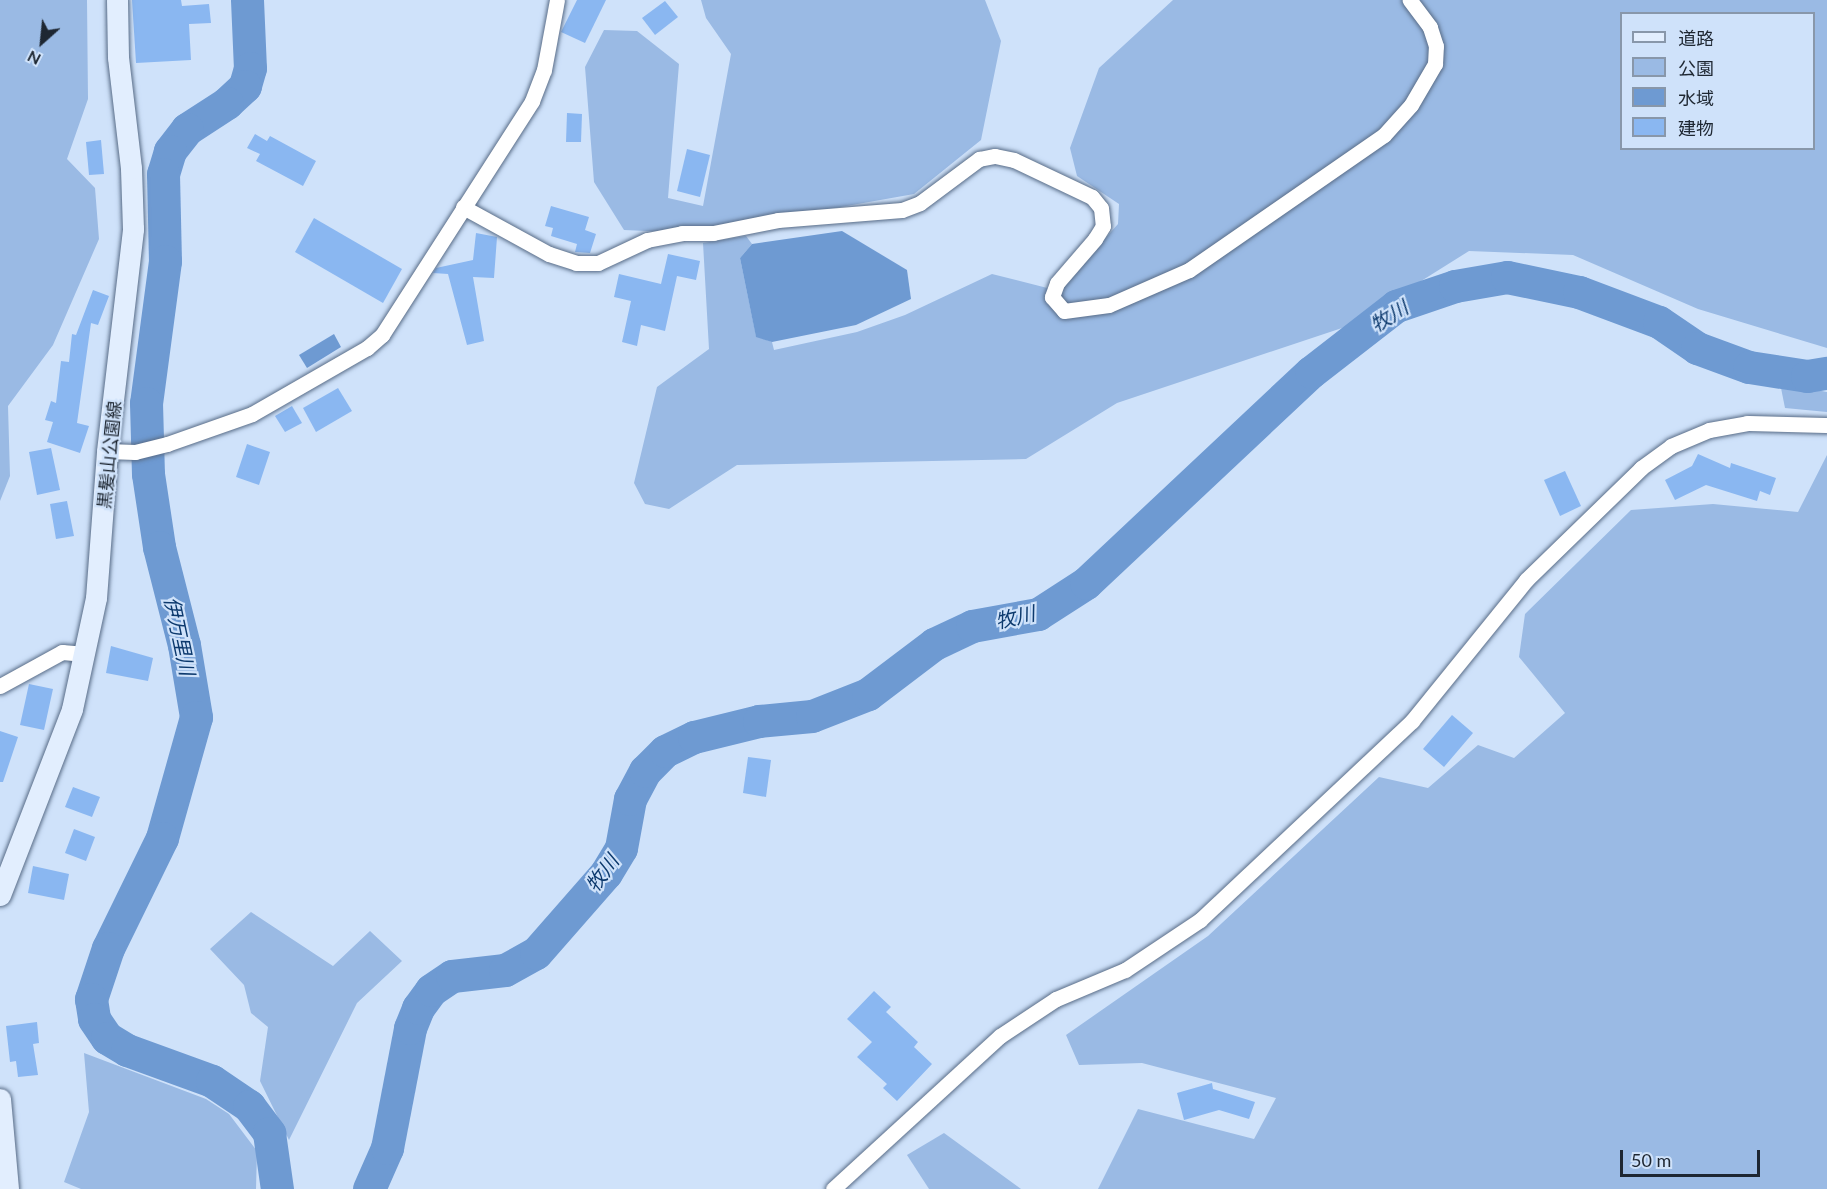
<!DOCTYPE html>
<meta charset="utf-8">
<style>
body{margin:0}
#map{position:relative;width:1827px;height:1189px;overflow:hidden;background:#cfe2fa;font-family:Lato,"Noto Sans JP",sans-serif}
div>[style]{position:absolute}
.green>*{inset:0;background:#9abae4}
.water>*{inset:0;background:#6e9ad2}
.river>*{height:33px;margin:-16.5px;padding:0 16.5px;transform-origin:16.5px;border-radius:16.5px;background:#6e9ad2}
.building>*{inset:0;background:#8ab7f1}
.roads{filter:drop-shadow(0 0 2px #586c87) drop-shadow(0 0 2px #586c87)}
.street>*{height:15px;margin:-7.5px;padding:0 7.5px;transform-origin:7.5px;border-radius:7.5px;background:#fff}
.secondary>*{height:21px;margin:-10.5px;padding:0 10.5px;transform-origin:10.5px;border-radius:10.5px;background:#e2eefe}
span{translate:-50% -50%;white-space:nowrap;text-align:center;line-height:1.15;-webkit-text-stroke:4.5px #cfe2fa;paint-order:stroke}
.street-label{font-size:18px;color:#1e2732}
.water-label{font-size:20px;color:#0c396d;font-style:italic}
.legend{position:absolute;left:1620px;top:12px;width:195px;height:138px;box-sizing:border-box;background:#cfe2fa;border:2px solid #8897aa;margin:0;padding:8px 10px;list-style:none;font-size:18px;color:#1e2732}
.legend li{display:flex;align-items:center;gap:12px;height:30px}
.legend b{width:30px;border:2px solid #8897aa}
.north{position:absolute;left:12px;top:12px;width:60px;height:60px;-webkit-text-stroke:4px #cfe2fa;paint-order:stroke;rotate:207deg;font-size:16px;font-weight:700;line-height:24px;text-align:center;color:#1e2732}
.north::after{content:'';display:block;margin:auto;width:21px;height:27px;background:#1e2732;clip-path:polygon(50% 0,100% 100%,50% 72%,0 100%)}
.scale{position:absolute;left:1620px;top:1150px;width:140px;height:27px;box-sizing:border-box;border:3px solid #1e2732;border-top:0;padding-left:8px;font-size:18px;line-height:21px;white-space:nowrap;color:#1e2732;-webkit-text-stroke:4px #cfe2fa;paint-order:stroke}
</style>
<div id="map">
<div class="green">
<div style="clip-path:polygon(0 0,87px 0,88px 99px,67px 159px,95px 188px,99px 239px,53px 345px,8px 406px,10px 476px,0 501px)"></div>
<div style="clip-path:polygon(701px 0,985px 0,1001px 41px,981px 140px,914px 194px,694px 233px,624px 230px,594px 182px,585px 67px,604px 30px,637px 31px,679px 64px,668px 198px,703px 206px,731px 54px,706px 18px)"></div>
<div style="clip-path:polygon(evenodd,1173px 0,1827px 0,1827px 348px,1698px 309px,1573px 255px,1469px 251px,1351px 325px,1117px 403px,1026px 459px,737px 465px,669px 509px,645px 504px,634px 483px,657px 387px,709px 349px,703px 243px,746px 236px,752px 244px,740px 258px,756px 336px,772px 342px,774px 350px,857px 332px,905px 315px,992px 274px,1059px 291px,1118px 224px,1119px 204px,1077px 176px,1070px 148px,1099px 68px,1173px 0,1622px 14px,1814px 14px,1814px 148px,1622px 148px,1622px 14px)"></div>
<div style="clip-path:polygon(1780px 383px,1827px 392px,1827px 412px,1785px 408px)"></div>
<div style="clip-path:polygon(1827px 455px,1827px 1189px,1098px 1189px,1138px 1109px,1254px 1139px,1276px 1098px,1142px 1063px,1079px 1065px,1066px 1035px,1208px 936px,1379px 777px,1428px 788px,1478px 745px,1514px 758px,1565px 713px,1519px 657px,1525px 614px,1631px 510px,1713px 504px,1798px 512px)"></div>
<div style="clip-path:polygon(251px 912px,333px 966px,370px 931px,402px 961px,357px 1003px,289px 1140px,260px 1081px,268px 1027px,251px 1013px,244px 985px,210px 949px)"></div>
<div style="clip-path:polygon(84px 1053px,206px 1099px,229px 1114px,257px 1151px,256px 1189px,81px 1189px,64px 1182px,89px 1112px)"></div>
<div style="clip-path:polygon(944px 1133px,1021px 1189px,929px 1189px,907px 1155px)"></div>
</div>
<div class="water">
<div style="clip-path:polygon(842px 231px,907px 270px,911px 299px,856px 325px,772px 342px,756px 337px,740px 258px,752px 244px)"></div>
<div style="clip-path:polygon(334px 334px,341px 347px,307px 368px,299px 355px)"></div>
</div>
<div class="river">
<div style="left:247px;top:0;width:68px;rotate:87.5deg"></div>
<div style="left:250px;top:68px;width:19px;rotate:106deg"></div>
<div style="left:245px;top:86px;width:25px;rotate:137deg"></div>
<div style="left:227px;top:103px;width:48px;rotate:147deg"></div>
<div style="left:187px;top:129px;width:28px;rotate:128deg"></div>
<div style="left:170px;top:151px;width:24px;rotate:107deg"></div>
<div style="left:163px;top:174px;width:87px;rotate:88.7deg"></div>
<div style="left:165px;top:261px;width:143px;rotate:97.6deg"></div>
<div style="left:146px;top:403px;width:71px;rotate:88.4deg"></div>
<div style="left:148px;top:474px;width:74px;rotate:81.4deg"></div>
<div style="left:159px;top:547px;width:101px;rotate:75.7deg"></div>
<div style="left:184px;top:645px;width:73px;rotate:80.5deg"></div>
<div style="left:196px;top:717px;width:126px;rotate:105.7deg"></div>
<div style="left:162px;top:838px;width:123px;rotate:116.1deg"></div>
<div style="left:108px;top:948px;width:54px;rotate:108.4deg"></div>
<div style="left:91px;top:999px;width:20px;rotate:81deg"></div>
<div style="left:94px;top:1019px;width:23px;rotate:56deg"></div>
<div style="left:107px;top:1038px;width:23px;rotate:31deg"></div>
<div style="left:127px;top:1050px;width:90px;rotate:20deg"></div>
<div style="left:212px;top:1081px;width:45px;rotate:34deg"></div>
<div style="left:249px;top:1106px;width:34px;rotate:53deg"></div>
<div style="left:269px;top:1133px;width:57px;rotate:81.9deg"></div>
<div style="left:369px;top:1189px;width:45px;rotate:-66.3deg"></div>
<div style="left:387px;top:1148px;width:122px;rotate:-79.1deg"></div>
<div style="left:410px;top:1028px;width:22px;rotate:-68deg"></div>
<div style="left:418px;top:1008px;width:22px;rotate:-54deg"></div>
<div style="left:431px;top:990px;width:25px;rotate:-34deg"></div>
<div style="left:452px;top:976px;width:53px;rotate:-6.5deg"></div>
<div style="left:505px;top:970px;width:35px;rotate:-29deg"></div>
<div style="left:536px;top:953px;width:106px;rotate:-48.8deg"></div>
<div style="left:606px;top:873px;width:29px;rotate:-59deg"></div>
<div style="left:621px;top:848px;width:50px;rotate:-79.6deg"></div>
<div style="left:630px;top:799px;width:32px;rotate:-62deg"></div>
<div style="left:645px;top:771px;width:28px;rotate:-45deg"></div>
<div style="left:665px;top:751px;width:32px;rotate:-26deg"></div>
<div style="left:694px;top:737px;width:67px;rotate:-13.8deg"></div>
<div style="left:759px;top:721px;width:53px;rotate:-5.4deg"></div>
<div style="left:812px;top:716px;width:60px;rotate:-21.4deg"></div>
<div style="left:868px;top:694px;width:83px;rotate:-37.1deg"></div>
<div style="left:934px;top:644px;width:42px;rotate:-25.3deg"></div>
<div style="left:972px;top:626px;width:67px;rotate:-10.3deg"></div>
<div style="left:1038px;top:614px;width:57px;rotate:-32.9deg"></div>
<div style="left:1086px;top:583px;width:308px;rotate:-43.2deg"></div>
<div style="left:1311px;top:372px;width:108px;rotate:-37.8deg"></div>
<div style="left:1396px;top:306px;width:62px;rotate:-18.7deg"></div>
<div style="left:1455px;top:286px;width:53px;rotate:-9.8deg"></div>
<div style="left:1507px;top:277px;width:74px;rotate:11.8deg"></div>
<div style="left:1579px;top:292px;width:85px;rotate:20.6deg"></div>
<div style="left:1659px;top:322px;width:46px;rotate:34.4deg"></div>
<div style="left:1697px;top:348px;width:55px;rotate:20.1deg"></div>
<div style="left:1749px;top:367px;width:59px;rotate:8.8deg"></div>
<div style="left:1807px;top:376px;width:20px;rotate:-9deg"></div>
</div>
<div class="building">
<div style="clip-path:polygon(132px 0,181px 0,182px 6px,209px 4px,211px 23px,189px 24px,191px 60px,136px 63px)"></div>
<div style="clip-path:polygon(577px 0,606px 0,585px 43px,561px 32px)"></div>
<div style="clip-path:polygon(665px 1px,678px 17px,655px 35px,642px 18px)"></div>
<div style="clip-path:polygon(567px 113px,582px 114px,581px 142px,566px 142px)"></div>
<div style="clip-path:polygon(255px 134px,267px 141px,270px 136px,316px 161px,303px 186px,256px 161px,260px 154px,247px 148px)"></div>
<div style="clip-path:polygon(101px 140px,104px 174px,89px 175px,86px 142px)"></div>
<div style="clip-path:polygon(687px 149px,710px 155px,700px 197px,677px 191px)"></div>
<div style="clip-path:polygon(551px 206px,589px 217px,585px 230px,596px 234px,590px 253px,575px 252px,577px 244px,551px 236px,553px 228px,545px 226px)"></div>
<div style="clip-path:polygon(314px 218px,402px 269px,383px 303px,295px 252px)"></div>
<div style="clip-path:polygon(476px 233px,497px 237px,494px 278px,473px 277px,484px 341px,467px 345px,448px 274px,433px 273px,436px 268px,473px 260px)"></div>
<div style="clip-path:polygon(668px 254px,700px 261px,696px 280px,677px 276px,665px 331px,641px 325px,637px 346px,622px 342px,631px 301px,614px 297px,619px 274px,661px 284px)"></div>
<div style="clip-path:polygon(93px 290px,109px 296px,98px 325px,91px 323px,77px 423px,89px 426px,80px 453px,47px 442px,53px 422px,45px 420px,51px 401px,56px 403px,61px 361px,69px 362px,72px 334px,76px 335px)"></div>
<div style="clip-path:polygon(338px 388px,352px 411px,316px 432px,303px 408px)"></div>
<div style="clip-path:polygon(292px 406px,302px 423px,285px 432px,275px 416px)"></div>
<div style="clip-path:polygon(247px 444px,270px 452px,259px 485px,236px 477px)"></div>
<div style="clip-path:polygon(51px 448px,60px 490px,37px 495px,29px 452px)"></div>
<div style="clip-path:polygon(1698px 454px,1730px 468px,1731px 463px,1776px 478px,1770px 495px,1760px 491px,1757px 501px,1706px 485px,1675px 500px,1665px 480px,1692px 466px)"></div>
<div style="clip-path:polygon(1565px 471px,1581px 506px,1560px 516px,1544px 480px)"></div>
<div style="clip-path:polygon(67px 501px,74px 536px,56px 539px,50px 504px)"></div>
<div style="clip-path:polygon(111px 646px,153px 658px,148px 681px,106px 673px)"></div>
<div style="clip-path:polygon(29px 684px,53px 689px,44px 730px,20px 725px)"></div>
<div style="clip-path:polygon(1452px 715px,1473px 733px,1444px 767px,1423px 749px)"></div>
<div style="clip-path:polygon(0 731px,18px 737px,3px 782px,0 782px)"></div>
<div style="clip-path:polygon(748px 757px,771px 760px,766px 797px,743px 793px)"></div>
<div style="clip-path:polygon(73px 787px,100px 797px,92px 817px,65px 807px)"></div>
<div style="clip-path:polygon(74px 829px,95px 837px,86px 861px,65px 853px)"></div>
<div style="clip-path:polygon(33px 866px,69px 874px,64px 900px,28px 893px)"></div>
<div style="clip-path:polygon(874px 991px,891px 1007px,886px 1012px,918px 1042px,914px 1047px,932px 1064px,897px 1101px,883px 1088px,887px 1084px,857px 1057px,872px 1042px,847px 1019px)"></div>
<div style="clip-path:polygon(37px 1022px,39px 1043px,33px 1044px,38px 1075px,18px 1077px,16px 1061px,10px 1062px,6px 1026px)"></div>
<div style="clip-path:polygon(1212px 1083px,1213px 1089px,1255px 1102px,1249px 1119px,1219px 1110px,1184px 1120px,1177px 1093px)"></div>
</div>
<div class="roads">
<div class="street">
<div style="left:463px;top:207px;width:98px;rotate:28.7deg"></div>
<div style="left:549px;top:254px;width:28px;rotate:18deg"></div>
<div style="left:576px;top:263px;width:22px"></div>
<div style="left:598px;top:263px;width:54px;rotate:-25.1deg"></div>
<div style="left:647px;top:240px;width:36px;rotate:-11deg"></div>
<div style="left:682px;top:233px;width:31px"></div>
<div style="left:713px;top:233px;width:66px;rotate:-11.3deg"></div>
<div style="left:778px;top:220px;width:124px;rotate:-4.6deg"></div>
<div style="left:902px;top:210px;width:19px;rotate:-21deg"></div>
<div style="left:920px;top:203px;width:74px;rotate:-36.7deg"></div>
<div style="left:979px;top:159px;width:16px;rotate:-11deg"></div>
<div style="left:995px;top:156px;width:19px;rotate:12deg"></div>
<div style="left:1014px;top:160px;width:86px;rotate:25.4deg"></div>
<div style="left:1092px;top:197px;width:14px;rotate:51deg"></div>
<div style="left:1101px;top:208px;width:18px;rotate:84deg"></div>
<div style="left:1103px;top:226px;width:15px;rotate:122deg"></div>
<div style="left:1095px;top:239px;width:58px;rotate:130.8deg"></div>
<div style="left:1057px;top:283px;width:15px;rotate:110deg"></div>
<div style="left:1052px;top:297px;width:18px;rotate:49deg"></div>
<div style="left:1064px;top:311px;width:45px;rotate:-7.6deg"></div>
<div style="left:1109px;top:305px;width:87px;rotate:-23.6deg"></div>
<div style="left:1189px;top:270px;width:237px;rotate:-34.7deg"></div>
<div style="left:1384px;top:135px;width:40px;rotate:-48deg"></div>
<div style="left:1411px;top:105px;width:48px;rotate:-59.7deg"></div>
<div style="left:1435px;top:64px;width:18px;rotate:-87deg"></div>
<div style="left:1436px;top:46px;width:20px;rotate:-108deg"></div>
<div style="left:1430px;top:27px;width:34px;rotate:-127deg"></div>
<div style="left:107px;top:451px;width:28px;rotate:2deg"></div>
<div style="left:135px;top:452px;width:33px;rotate:-14deg"></div>
<div style="left:167px;top:444px;width:90px;rotate:-19.4deg"></div>
<div style="left:252px;top:414px;width:133px;rotate:-29.9deg"></div>
<div style="left:367px;top:348px;width:20px;rotate:-41deg"></div>
<div style="left:382px;top:335px;width:278px;rotate:-57.3deg"></div>
<div style="left:532px;top:101px;width:33px;rotate:-69deg"></div>
<div style="left:544px;top:70px;width:71px;rotate:-79.5deg"></div>
<div style="left:0;top:686px;width:71px;rotate:-28.7deg"></div>
<div style="left:62px;top:652px;width:23px;rotate:5deg"></div>
<div style="left:833px;top:1189px;width:226px;rotate:-42.5deg"></div>
<div style="left:1000px;top:1036px;width:67px;rotate:-33.5deg"></div>
<div style="left:1056px;top:999px;width:75px;rotate:-22.8deg"></div>
<div style="left:1125px;top:970px;width:90px;rotate:-33.7deg"></div>
<div style="left:1200px;top:920px;width:291px;rotate:-43.2deg"></div>
<div style="left:1412px;top:721px;width:181px;rotate:-51deg"></div>
<div style="left:1526px;top:580px;width:161px;rotate:-44.2deg"></div>
<div style="left:1641px;top:468px;width:37px;rotate:-36deg"></div>
<div style="left:1671px;top:446px;width:41px;rotate:-22.8deg"></div>
<div style="left:1709px;top:430px;width:39px;rotate:-10deg"></div>
<div style="left:1747px;top:423px;width:80px;rotate:1.4deg"></div>
</div>
<div class="secondary">
<div style="left:0;top:895px;width:199px;rotate:-68.8deg"></div>
<div style="left:72px;top:709px;width:114px;rotate:-77.8deg"></div>
<div style="left:96px;top:598px;width:147px;rotate:-85.7deg"></div>
<div style="left:107px;top:451px;width:224px;rotate:-83.3deg"></div>
<div style="left:133px;top:229px;width:61px;rotate:-91.9deg"></div>
<div style="left:131px;top:168px;width:112px;rotate:-96.7deg"></div>
<div style="left:118px;top:57px;width:57px;rotate:-91deg"></div>
<div style="left:0;top:1099px;width:90px;rotate:84.9deg"></div>
</div>
</div>
<div class="street-label">
<span style="left:109px;top:455px;rotate:-84deg">黒髪山公園線</span>
</div>
<div class="water-label">
<span style="left:1389px;top:316px;rotate:-32deg">牧川</span>
<span style="left:1015px;top:617px;rotate:-13deg">牧川</span>
<span style="left:180px;top:636px;rotate:78deg">伊万里川</span>
<span style="left:602px;top:873px;rotate:-54deg">牧川</span>
</div>
<ul class="legend">
<li><b style="height:8px;background:#e2eefe"></b>道路</li>
<li><b style="height:16px;background:#9abae4"></b>公園</li>
<li><b style="height:16px;background:#6e9ad2"></b>水域</li>
<li><b style="height:16px;background:#8ab7f1"></b>建物</li>
</ul>
<div class="north">N</div>
<div class="scale">50 m</div>
</div>
